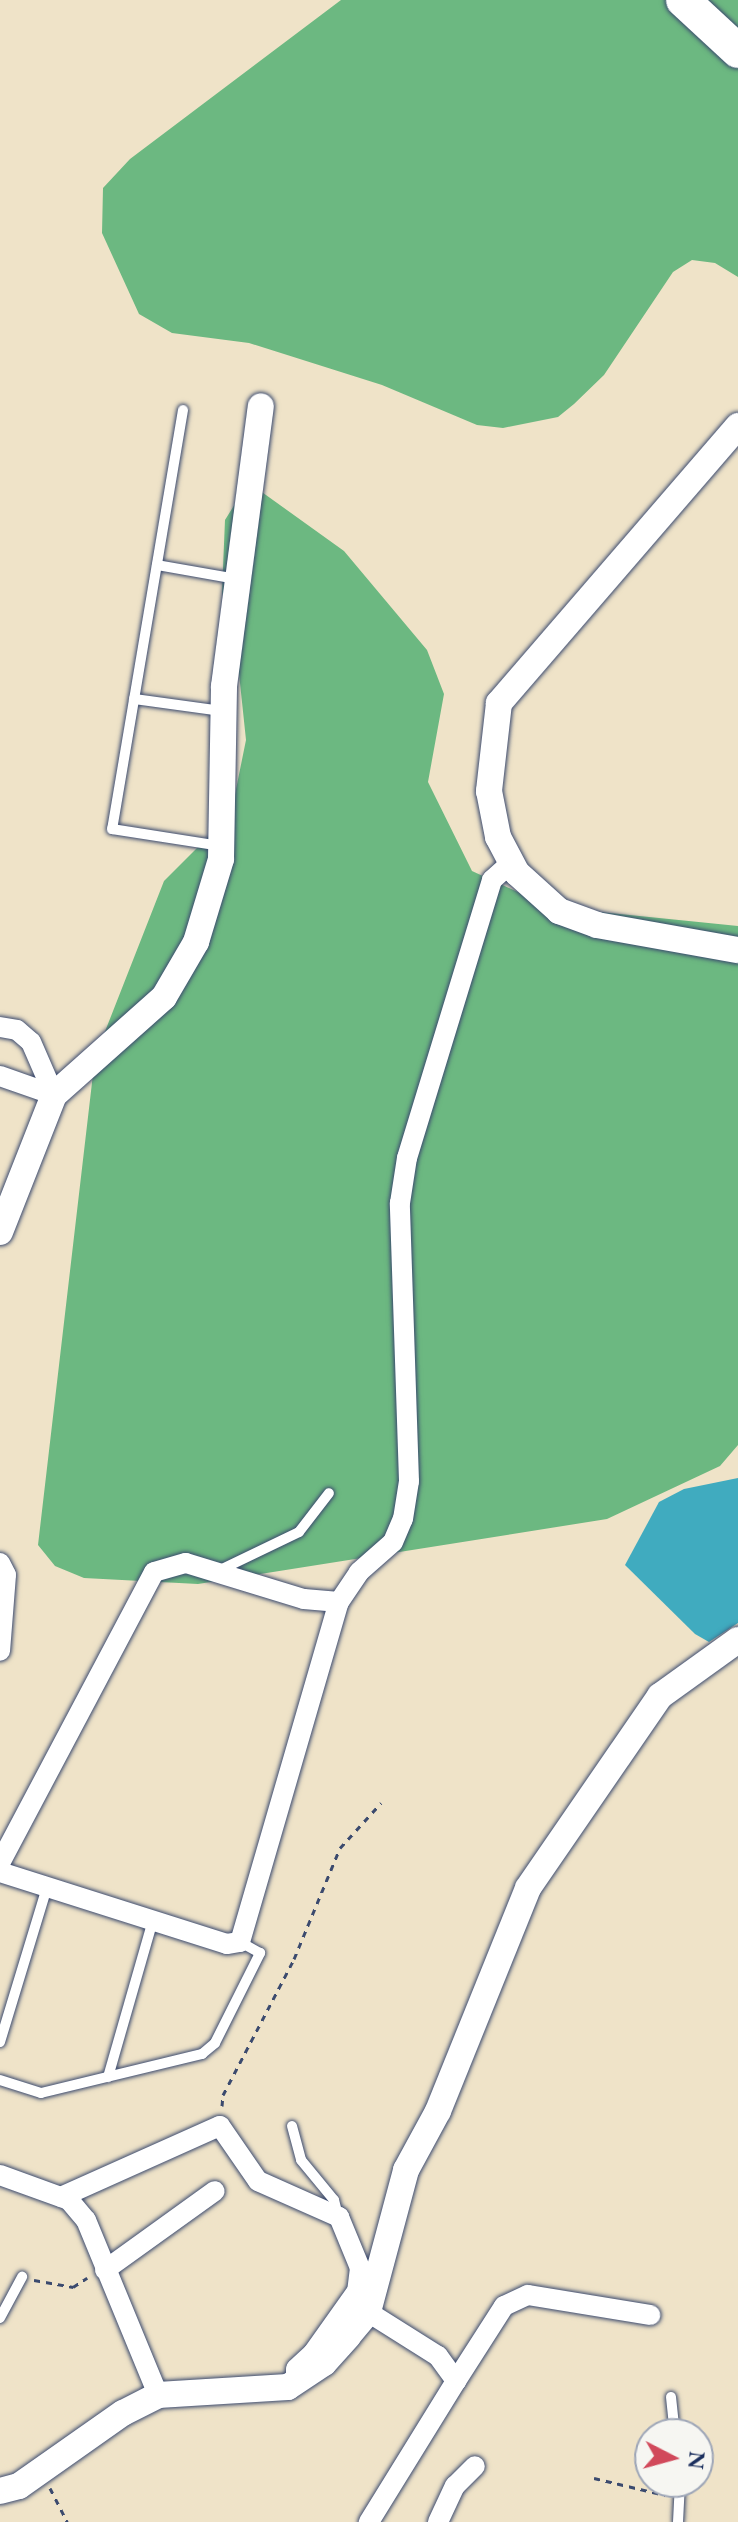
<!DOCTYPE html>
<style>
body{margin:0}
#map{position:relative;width:738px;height:2522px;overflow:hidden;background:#efe3c8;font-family:"EB Garamond",serif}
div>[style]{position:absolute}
.forest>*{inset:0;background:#6cb881}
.water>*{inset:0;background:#40abbf}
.path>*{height:3px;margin-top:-1.5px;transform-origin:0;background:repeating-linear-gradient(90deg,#3b4a6e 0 6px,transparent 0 12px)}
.roads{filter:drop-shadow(0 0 2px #3b4a6e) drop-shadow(0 0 2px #3b4a6e)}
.service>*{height:10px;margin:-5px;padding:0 5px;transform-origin:5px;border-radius:5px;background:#fff}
.minor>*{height:20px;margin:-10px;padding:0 10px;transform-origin:10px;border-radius:10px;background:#fff}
.tertiary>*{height:26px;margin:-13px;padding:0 13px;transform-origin:13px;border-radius:13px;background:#fff}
.primary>*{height:34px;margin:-17px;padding:0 17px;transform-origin:17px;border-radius:17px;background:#fff}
span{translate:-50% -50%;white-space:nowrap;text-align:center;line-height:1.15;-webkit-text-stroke:7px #f6f6f2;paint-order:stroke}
.north{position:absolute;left:634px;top:2418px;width:80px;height:80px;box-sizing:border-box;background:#f6f6f2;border:2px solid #9ea6b7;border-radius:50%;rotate:96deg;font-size:22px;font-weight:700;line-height:32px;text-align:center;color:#1b2f5e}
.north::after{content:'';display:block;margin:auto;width:28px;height:36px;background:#d1495b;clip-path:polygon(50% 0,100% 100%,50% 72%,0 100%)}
</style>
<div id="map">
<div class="forest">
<div style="clip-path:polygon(341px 0,738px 0,738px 277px,715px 263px,692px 260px,673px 272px,604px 375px,574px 404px,558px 417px,503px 428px,477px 425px,382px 385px,249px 343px,172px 333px,139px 314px,102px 233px,103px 188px,130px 159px)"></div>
<div style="clip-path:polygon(259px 490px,344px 551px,427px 650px,444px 694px,428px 782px,472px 871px,531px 898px,590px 911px,738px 926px,738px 1445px,720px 1466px,607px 1519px,198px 1584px,84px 1578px,55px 1566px,38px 1545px,95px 1057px,164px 881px,231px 814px,246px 740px,238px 664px,222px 592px,225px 520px,243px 491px)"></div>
</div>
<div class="water">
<div style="clip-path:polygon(738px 1478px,738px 1623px,709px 1642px,695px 1634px,625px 1565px,659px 1502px,684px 1489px)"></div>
</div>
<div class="path">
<div style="left:222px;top:2106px;width:11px;rotate:-85deg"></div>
<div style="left:223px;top:2095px;width:153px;rotate:-62.4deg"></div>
<div style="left:294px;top:1959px;width:120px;rotate:-67.5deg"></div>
<div style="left:340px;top:1848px;width:61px;rotate:-47.7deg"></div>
<div style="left:34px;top:2280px;width:40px;rotate:10deg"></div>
<div style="left:73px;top:2287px;width:17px;rotate:-33deg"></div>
<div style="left:594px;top:2478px;width:73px;rotate:13.5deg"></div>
<div style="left:50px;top:2488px;width:38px;rotate:63deg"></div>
</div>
<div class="roads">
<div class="service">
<div style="left:183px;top:410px;width:425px;rotate:99.6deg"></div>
<div style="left:112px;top:829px;width:109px;rotate:8.9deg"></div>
<div style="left:157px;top:565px;width:80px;rotate:10deg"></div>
<div style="left:134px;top:699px;width:89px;rotate:7.8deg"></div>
<div style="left:218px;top:1571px;width:90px;rotate:-25.7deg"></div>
<div style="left:299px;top:1532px;width:49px;rotate:-52.4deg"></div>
<div style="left:0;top:2042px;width:162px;rotate:-73.1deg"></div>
<div style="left:108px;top:2077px;width:163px;rotate:-74deg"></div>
<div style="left:0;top:2080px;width:43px;rotate:17.6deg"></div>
<div style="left:41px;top:2093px;width:166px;rotate:-13.6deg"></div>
<div style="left:202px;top:2054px;width:17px;rotate:-40deg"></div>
<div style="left:215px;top:2043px;width:101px;rotate:-63.4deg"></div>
<div style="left:260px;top:1953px;width:23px;rotate:-151deg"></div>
<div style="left:292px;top:2126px;width:35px;rotate:75deg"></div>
<div style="left:301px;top:2160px;width:52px;rotate:50.5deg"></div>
<div style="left:334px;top:2200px;width:16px;rotate:76deg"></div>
<div style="left:0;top:2318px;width:47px;rotate:-61.8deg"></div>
<div style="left:671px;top:2397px;width:37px;rotate:84deg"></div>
<div style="left:678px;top:2522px;width:40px;rotate:-87.1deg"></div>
</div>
<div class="minor">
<div style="left:0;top:1027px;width:17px;rotate:10deg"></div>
<div style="left:17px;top:1030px;width:18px;rotate:41deg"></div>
<div style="left:31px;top:1042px;width:58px;rotate:66.5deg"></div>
<div style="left:0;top:1076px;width:57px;rotate:19.4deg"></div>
<div style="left:0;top:1563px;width:13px;rotate:63deg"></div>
<div style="left:6px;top:1575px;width:76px;rotate:94.5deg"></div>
<div style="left:0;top:1863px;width:329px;rotate:-62.1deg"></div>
<div style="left:154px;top:1572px;width:33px;rotate:-16deg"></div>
<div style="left:186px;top:1563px;width:123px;rotate:17deg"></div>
<div style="left:304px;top:1599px;width:35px;rotate:5deg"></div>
<div style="left:0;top:1872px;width:238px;rotate:17.6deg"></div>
<div style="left:227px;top:1944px;width:13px;rotate:-9deg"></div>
<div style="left:240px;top:1942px;width:354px;rotate:-73.8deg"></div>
<div style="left:339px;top:1602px;width:36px;rotate:-56deg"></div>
<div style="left:359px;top:1572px;width:45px;rotate:-41.4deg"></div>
<div style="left:393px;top:1542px;width:25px;rotate:-67deg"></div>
<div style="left:403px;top:1519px;width:38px;rotate:-81deg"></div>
<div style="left:409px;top:1481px;width:278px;rotate:-91.9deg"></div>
<div style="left:400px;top:1203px;width:46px;rotate:-81.2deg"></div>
<div style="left:407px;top:1158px;width:291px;rotate:-73deg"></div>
<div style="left:492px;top:880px;width:25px;rotate:-42deg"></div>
<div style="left:0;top:2175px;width:73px;rotate:19.9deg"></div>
<div style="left:69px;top:2200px;width:26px;rotate:50deg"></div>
<div style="left:86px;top:2220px;width:189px;rotate:67.6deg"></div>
<div style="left:61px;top:2197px;width:174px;rotate:-24.1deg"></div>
<div style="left:220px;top:2126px;width:67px;rotate:55.4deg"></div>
<div style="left:258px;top:2181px;width:89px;rotate:24deg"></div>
<div style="left:339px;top:2217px;width:55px;rotate:67.6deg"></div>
<div style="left:360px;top:2268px;width:23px;rotate:97deg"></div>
<div style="left:357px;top:2291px;width:76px;rotate:125.4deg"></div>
<div style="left:313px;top:2353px;width:23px;rotate:137deg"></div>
<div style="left:296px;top:2369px;width:12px;rotate:90deg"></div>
<div style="left:105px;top:2270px;width:135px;rotate:-35.7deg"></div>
<div style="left:368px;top:2312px;width:83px;rotate:32.2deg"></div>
<div style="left:438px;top:2356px;width:31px;rotate:54deg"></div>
<div style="left:456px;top:2381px;width:166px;rotate:121.7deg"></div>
<div style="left:456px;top:2381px;width:89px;rotate:-57.4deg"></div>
<div style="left:504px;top:2306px;width:26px;rotate:-25deg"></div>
<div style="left:528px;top:2295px;width:124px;rotate:9.3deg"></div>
<div style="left:438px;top:2522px;width:40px;rotate:-65deg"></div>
<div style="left:455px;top:2486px;width:28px;rotate:-45deg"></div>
</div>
<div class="tertiary">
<div style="left:738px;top:426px;width:366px;rotate:130.8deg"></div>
<div style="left:499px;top:703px;width:89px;rotate:96.5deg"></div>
<div style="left:489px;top:791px;width:47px;rotate:78.9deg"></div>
<div style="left:498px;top:837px;width:41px;rotate:62.2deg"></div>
<div style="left:517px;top:873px;width:57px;rotate:42.1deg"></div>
<div style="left:559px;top:911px;width:40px;rotate:20.2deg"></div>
<div style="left:597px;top:925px;width:143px;rotate:10.1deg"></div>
<div style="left:0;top:1232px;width:147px;rotate:-68.5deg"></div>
<div style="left:54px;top:1095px;width:147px;rotate:-41.7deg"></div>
<div style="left:164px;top:997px;width:64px;rotate:-59.8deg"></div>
<div style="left:196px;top:942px;width:87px;rotate:-73.2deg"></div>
<div style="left:221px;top:859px;width:173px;rotate:-89deg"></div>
<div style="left:224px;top:686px;width:282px;rotate:-82.5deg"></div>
<div style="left:0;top:2491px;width:20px;rotate:-15deg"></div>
<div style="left:19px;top:2486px;width:127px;rotate:-35.1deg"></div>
<div style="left:123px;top:2413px;width:39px;rotate:-27deg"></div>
<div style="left:158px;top:2395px;width:130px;rotate:-3.5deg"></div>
<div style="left:288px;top:2387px;width:43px;rotate:-33.7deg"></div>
<div style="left:324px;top:2363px;width:36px;rotate:-48deg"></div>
<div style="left:348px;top:2336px;width:31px;rotate:-50deg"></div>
<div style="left:368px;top:2312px;width:147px;rotate:-75deg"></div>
<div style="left:406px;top:2170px;width:67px;rotate:-61.5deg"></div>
<div style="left:438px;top:2111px;width:240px;rotate:-68deg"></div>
<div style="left:528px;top:1888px;width:233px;rotate:-55.5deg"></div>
<div style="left:660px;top:1696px;width:96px;rotate:-35.7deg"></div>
</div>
<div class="primary">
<div style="left:683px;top:0;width:75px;rotate:42.8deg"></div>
</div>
</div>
<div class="north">N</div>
</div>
